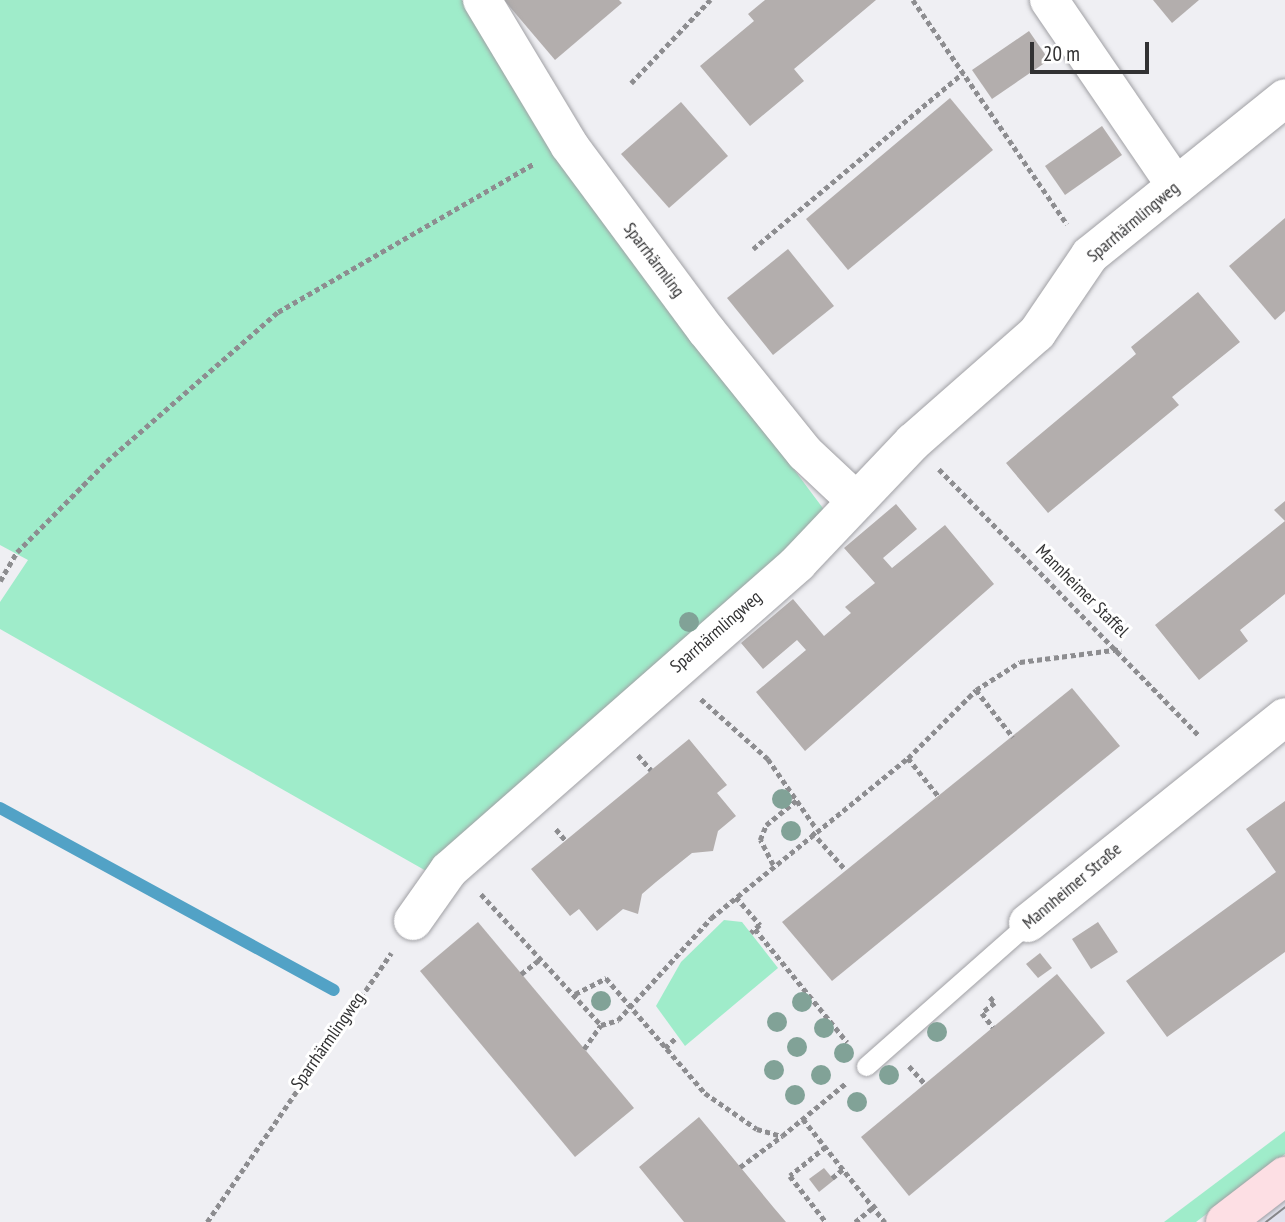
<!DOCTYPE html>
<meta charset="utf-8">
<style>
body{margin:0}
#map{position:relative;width:1285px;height:1222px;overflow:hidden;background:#efeff3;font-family:"PT Sans Narrow",sans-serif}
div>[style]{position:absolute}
.built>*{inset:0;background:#e1e2ed}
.green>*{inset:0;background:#9fecca}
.stream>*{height:12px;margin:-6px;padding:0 6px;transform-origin:6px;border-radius:6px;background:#52a2c6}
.building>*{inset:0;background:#b3aead}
.path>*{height:4.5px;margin-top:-2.25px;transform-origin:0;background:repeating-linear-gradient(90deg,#8d8d90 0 5px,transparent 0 8.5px)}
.roads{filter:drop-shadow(0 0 2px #a0a0a4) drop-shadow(0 0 2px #a0a0a4)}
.lane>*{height:19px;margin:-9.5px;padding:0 9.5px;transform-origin:9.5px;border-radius:9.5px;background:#fff}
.street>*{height:38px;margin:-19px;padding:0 19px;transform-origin:19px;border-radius:19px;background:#fff}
.secondary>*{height:38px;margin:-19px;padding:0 19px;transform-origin:19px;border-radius:19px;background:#fddfe4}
.tram>*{height:2px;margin:-1px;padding:0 1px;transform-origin:1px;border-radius:1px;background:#868688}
.trees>*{width:20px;height:20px;margin:-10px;border-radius:50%;background:#81a297}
span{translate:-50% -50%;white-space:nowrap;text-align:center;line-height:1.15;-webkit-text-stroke:6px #fff;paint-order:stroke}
.street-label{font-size:18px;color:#323233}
.scale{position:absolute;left:1030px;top:42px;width:119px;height:32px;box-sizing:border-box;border:4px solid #323233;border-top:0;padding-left:9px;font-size:21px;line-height:24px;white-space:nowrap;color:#323233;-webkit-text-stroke:5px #fff;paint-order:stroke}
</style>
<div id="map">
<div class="built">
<div style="clip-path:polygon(1285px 1195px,1285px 1222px,1250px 1222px)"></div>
</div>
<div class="green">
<div style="clip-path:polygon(0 0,462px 0,551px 143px,825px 511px,789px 555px,428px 872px,0 629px,0 602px,28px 560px,0 545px)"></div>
<div style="clip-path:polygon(724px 920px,742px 922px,778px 968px,685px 1046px,656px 1006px,681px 962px)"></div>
<div style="clip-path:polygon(1285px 1131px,1285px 1154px,1196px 1222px,1164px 1222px)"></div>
</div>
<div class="stream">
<div style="left:0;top:808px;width:380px;rotate:28.6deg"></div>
</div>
<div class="building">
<div style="clip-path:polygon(504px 0,619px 0,622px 3px,555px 60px)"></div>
<div style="clip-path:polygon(765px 0,876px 0,794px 69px,804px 81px,750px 126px,700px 66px,754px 21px,748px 14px)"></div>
<div style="clip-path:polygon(1153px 0,1199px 0,1172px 23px)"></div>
<div style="clip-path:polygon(1029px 31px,1049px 60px,992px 99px,972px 70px)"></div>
<div style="clip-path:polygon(950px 98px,993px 150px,848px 270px,806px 219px)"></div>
<div style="clip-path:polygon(681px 102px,728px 156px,669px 208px,621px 154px)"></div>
<div style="clip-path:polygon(1102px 126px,1122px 155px,1065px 195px,1045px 166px)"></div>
<div style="clip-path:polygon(1285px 218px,1285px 311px,1275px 320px,1229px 266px)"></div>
<div style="clip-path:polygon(788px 249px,834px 306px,773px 355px,727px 298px)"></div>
<div style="clip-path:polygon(1198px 292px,1240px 342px,1172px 397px,1179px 405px,1048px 513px,1006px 463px,1136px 354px,1131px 347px)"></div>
<div style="clip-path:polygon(1285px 501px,1285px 594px,1240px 630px,1248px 641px,1199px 680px,1155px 625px,1285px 521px,1274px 510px)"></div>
<div style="clip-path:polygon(896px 504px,917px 529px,883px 558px,892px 568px,945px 525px,994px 584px,805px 751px,756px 692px,806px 650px,797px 640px,763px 669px,741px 643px,793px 599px,824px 636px,851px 613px,845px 607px,875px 583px,844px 548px)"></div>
<div style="clip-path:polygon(1072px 688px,1120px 746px,832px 981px,782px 922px)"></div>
<div style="clip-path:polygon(689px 739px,727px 785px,717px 793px,736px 816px,718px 831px,713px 851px,692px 853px,656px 882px,642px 894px,638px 914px,623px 909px,597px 931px,579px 909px,570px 916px,531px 869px)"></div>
<div style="clip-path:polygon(1285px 801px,1285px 952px,1167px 1037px,1126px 981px,1276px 872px,1246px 829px)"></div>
<div style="clip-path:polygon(478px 922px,634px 1108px,575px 1157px,420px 971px)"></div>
<div style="clip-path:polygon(1098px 922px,1118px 952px,1091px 969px,1072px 939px)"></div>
<div style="clip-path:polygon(1040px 953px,1052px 968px,1038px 978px,1026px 964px)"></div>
<div style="clip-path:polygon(1057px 974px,1105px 1033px,909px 1196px,861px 1137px)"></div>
<div style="clip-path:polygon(699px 1117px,774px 1208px,786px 1222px,684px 1222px,639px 1167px)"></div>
<div style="clip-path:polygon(824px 1168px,834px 1180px,819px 1192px,809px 1179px)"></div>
</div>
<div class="path">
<div style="left:913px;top:0;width:272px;rotate:55.5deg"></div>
<div style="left:631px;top:83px;width:115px;rotate:-46.4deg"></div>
<div style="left:753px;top:249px;width:274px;rotate:-40deg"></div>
<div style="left:939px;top:469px;width:372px;rotate:45.7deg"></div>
<div style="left:0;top:581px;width:34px;rotate:-60deg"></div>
<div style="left:17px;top:552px;width:128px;rotate:-45.3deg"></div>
<div style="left:107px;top:461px;width:227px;rotate:-41.1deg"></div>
<div style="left:278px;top:312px;width:297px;rotate:-30.1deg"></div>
<div style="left:976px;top:690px;width:60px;rotate:51.8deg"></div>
<div style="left:701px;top:699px;width:90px;rotate:41.8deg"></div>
<div style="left:768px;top:759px;width:84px;rotate:55.2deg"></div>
<div style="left:638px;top:755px;width:20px;rotate:49deg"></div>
<div style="left:908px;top:758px;width:51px;rotate:51.3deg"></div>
<div style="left:556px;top:829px;width:16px;rotate:50deg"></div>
<div style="left:812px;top:832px;width:50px;rotate:48.3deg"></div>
<div style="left:773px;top:865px;width:28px;rotate:-117deg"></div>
<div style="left:760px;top:840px;width:16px;rotate:-68deg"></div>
<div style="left:766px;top:825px;width:40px;rotate:-39deg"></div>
<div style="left:481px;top:894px;width:178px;rotate:47.5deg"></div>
<div style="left:601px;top:1025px;width:18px;rotate:-16deg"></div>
<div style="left:618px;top:1020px;width:138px;rotate:-47.6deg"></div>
<div style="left:711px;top:918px;width:254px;rotate:-39.1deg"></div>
<div style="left:908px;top:758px;width:96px;rotate:-45deg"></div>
<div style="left:976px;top:690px;width:52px;rotate:-32.5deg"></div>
<div style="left:1020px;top:662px;width:102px;rotate:-7.3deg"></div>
<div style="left:736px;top:897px;width:37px;rotate:49deg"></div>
<div style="left:760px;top:925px;width:12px;rotate:138deg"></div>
<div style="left:755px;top:929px;width:146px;rotate:50.8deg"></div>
<div style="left:521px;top:974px;width:24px;rotate:-38deg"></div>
<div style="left:575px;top:994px;width:35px;rotate:-27deg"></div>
<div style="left:606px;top:978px;width:152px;rotate:49.3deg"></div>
<div style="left:705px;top:1093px;width:63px;rotate:34.7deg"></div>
<div style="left:757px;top:1129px;width:26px;rotate:16deg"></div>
<div style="left:782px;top:1136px;width:83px;rotate:-39.6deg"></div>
<div style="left:990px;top:997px;width:8px;rotate:50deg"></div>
<div style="left:995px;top:1003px;width:16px;rotate:142deg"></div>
<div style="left:982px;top:1013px;width:18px;rotate:52deg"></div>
<div style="left:665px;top:1048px;width:16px;rotate:-43deg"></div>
<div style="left:584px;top:1049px;width:29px;rotate:-55deg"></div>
<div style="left:909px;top:1066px;width:24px;rotate:48deg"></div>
<div style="left:803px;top:1119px;width:132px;rotate:51.5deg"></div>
<div style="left:826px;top:1147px;width:46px;rotate:141.1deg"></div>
<div style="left:790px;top:1176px;width:58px;rotate:52deg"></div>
<div style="left:740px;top:1167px;width:52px;rotate:-36.4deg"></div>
<div style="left:832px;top:1178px;width:14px;rotate:-39deg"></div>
<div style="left:207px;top:1222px;width:326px;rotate:-55.6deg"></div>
<div style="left:855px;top:1222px;width:27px;rotate:-39deg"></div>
</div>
<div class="roads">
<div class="lane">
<div style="left:866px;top:1066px;width:216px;rotate:-41.4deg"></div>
</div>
<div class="street">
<div style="left:482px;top:0;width:169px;rotate:59deg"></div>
<div style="left:569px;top:145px;width:230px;rotate:53.5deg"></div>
<div style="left:706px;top:330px;width:158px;rotate:51.2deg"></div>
<div style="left:805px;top:453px;width:67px;rotate:43.2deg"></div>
<div style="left:1049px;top:0;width:225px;rotate:55.7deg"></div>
<div style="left:413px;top:921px;width:62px;rotate:-54.8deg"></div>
<div style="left:449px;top:870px;width:465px;rotate:-41.3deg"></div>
<div style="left:798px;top:563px;width:167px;rotate:-46.5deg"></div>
<div style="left:913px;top:442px;width:165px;rotate:-41.3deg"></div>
<div style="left:1037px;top:333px;width:94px;rotate:-55.8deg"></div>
<div style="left:1090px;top:255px;width:250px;rotate:-38.8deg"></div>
<div style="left:1028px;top:923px;width:329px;rotate:-38.7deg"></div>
</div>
<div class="secondary">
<div style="left:1225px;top:1222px;width:76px;rotate:-37.5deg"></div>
</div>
</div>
<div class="tram">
<div style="left:1266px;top:1222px;width:24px;rotate:-38deg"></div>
</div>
<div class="trees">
<div style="left:689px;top:622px"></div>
<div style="left:782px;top:799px"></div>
<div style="left:791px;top:831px"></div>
<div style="left:601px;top:1001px"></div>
<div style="left:802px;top:1002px"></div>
<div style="left:777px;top:1022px"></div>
<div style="left:824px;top:1028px"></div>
<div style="left:937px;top:1032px"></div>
<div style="left:797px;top:1047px"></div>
<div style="left:844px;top:1053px"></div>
<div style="left:774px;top:1070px"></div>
<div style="left:821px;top:1075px"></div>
<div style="left:889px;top:1075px"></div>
<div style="left:795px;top:1095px"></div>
<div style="left:857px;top:1102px"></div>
</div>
<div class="street-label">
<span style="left:1133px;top:222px;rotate:-40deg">Sparrhärmlingweg</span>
<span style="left:654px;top:260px;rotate:53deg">Sparrhärmling</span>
<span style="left:1082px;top:591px;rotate:45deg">Mannheimer Staffel</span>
<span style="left:716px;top:632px;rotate:-41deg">Sparrhärmlingweg</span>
<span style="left:1072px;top:886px;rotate:-40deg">Mannheimer Straße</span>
<span style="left:328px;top:1041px;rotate:-55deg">Sparrhärmlingweg</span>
</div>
<div class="scale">20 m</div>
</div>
